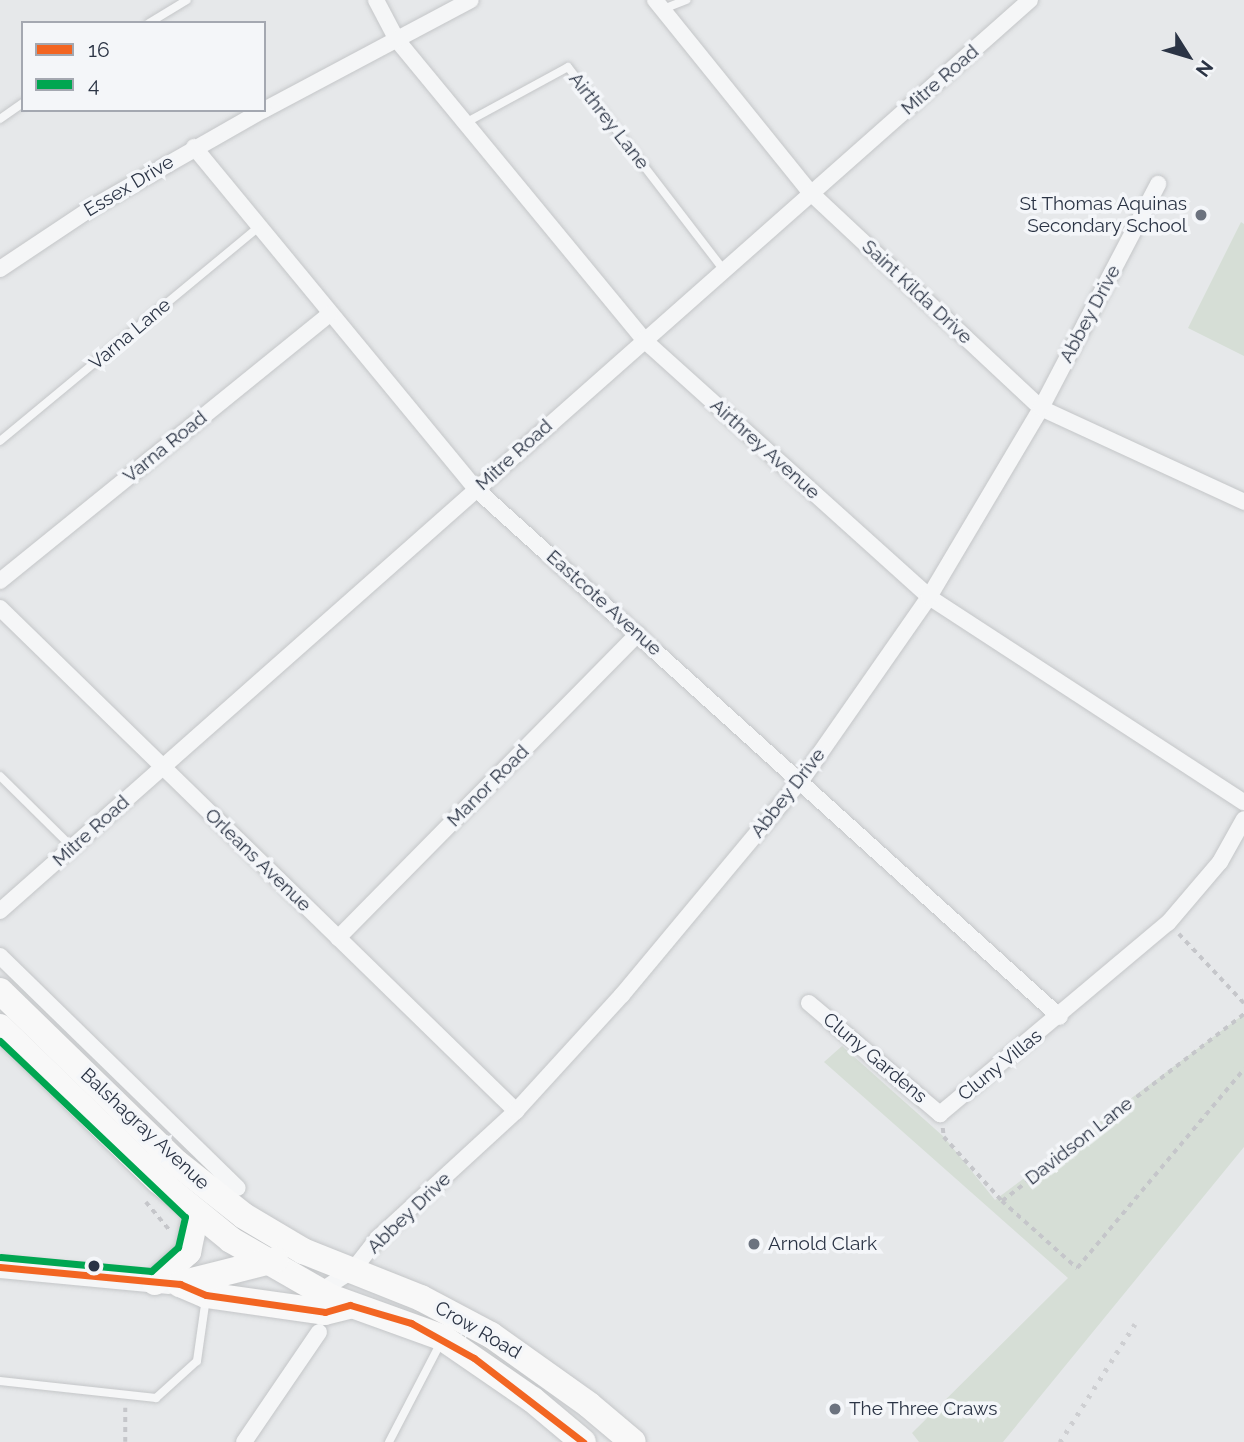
<!DOCTYPE html>
<style>
body{margin:0}
#map{position:relative;width:1244px;height:1442px;overflow:hidden;background:#e6e8ea;font-family:Raleway,sans-serif}
div>[style]{position:absolute}
.green>*{inset:0;background:#d6ded6}
.path>*{height:3.5px;margin-top:-1.75px;transform-origin:0;background:repeating-linear-gradient(90deg,#c5c6ca 0 5px,transparent 0 10px)}
.roads{filter:drop-shadow(0 0 2px #c4c6c8) drop-shadow(0 0 2px #c4c6c8)}
.service>*{height:8px;margin:-4px;padding:0 4px;transform-origin:4px;border-radius:4px;background:#f5f6f7}
.minor>*{height:16px;margin:-8px;padding:0 8px;transform-origin:8px;border-radius:8px;background:#f5f6f7}
.tertiary>*{height:21px;margin:-10.5px;padding:0 10.5px;transform-origin:10.5px;border-radius:10.5px;background:#f5f6f7}
.primary>*{height:26px;margin:-13px;padding:0 13px;transform-origin:13px;border-radius:13px;background:#f8f8f8}
.rail>*{height:5px;margin-top:-2.5px;transform-origin:0;background:repeating-linear-gradient(90deg,#cecfd2 0 3.5px,transparent 0 10.5px)}
.bus-1>*{height:7px;margin:-3.5px;padding:0 3.5px;transform-origin:3.5px;border-radius:3.5px;background:#f26522}
.bus-2>*{height:7px;margin:-3.5px;padding:0 3.5px;transform-origin:3.5px;border-radius:3.5px;background:#00a651}
.dots>*{width:19px;height:19px;translate:-50% -50%;box-sizing:border-box;border:4px solid #f4f6f9;border-radius:50%}
span{translate:-50% -50%;white-space:nowrap;text-align:center;line-height:1.15;-webkit-text-stroke:7px #f4f6f9;paint-order:stroke}
.street-label{font-size:19px;color:#2b3445}
.poi-label{font-size:19px;color:#2b3445}
.right{translate:-100% -50%;text-align:right}
.left{translate:0 -50%;text-align:left}
.legend{position:absolute;left:21px;top:21px;width:245px;height:91px;box-sizing:border-box;background:#f4f6f9;border:2px solid #a4a8b1;margin:0;padding:9px 12px;list-style:none;font-size:21px;color:#2b3445}
.legend li{display:flex;align-items:center;gap:14px;height:35px}
.legend b{width:35px;border:2px solid #a4a8b1}
.north{position:absolute;left:1153px;top:21px;width:70px;height:70px;-webkit-text-stroke:5px #f4f6f9;paint-order:stroke;rotate:127deg;font-size:19px;font-weight:700;line-height:28px;text-align:center;color:#2b3445}
.north::after{content:'';display:block;margin:auto;width:24px;height:32px;background:#2b3445;clip-path:polygon(50% 0,100% 100%,50% 72%,0 100%)}
</style>
<div id="map">
<div class="green">
<div style="clip-path:polygon(1241px 222px,1244px 224px,1244px 356px,1188px 328px)"></div>
<div style="clip-path:polygon(1244px 1014px,1244px 1147px,1003px 1442px,919px 1442px,912px 1433px,1068px 1278px,824px 1062px,842px 1046px,944px 1137px,995px 1200px)"></div>
</div>
<div class="path">
<div style="left:1179px;top:934px;width:95px;rotate:46.7deg"></div>
<div style="left:943px;top:1128px;width:9px;rotate:84deg"></div>
<div style="left:944px;top:1137px;width:86px;rotate:47.8deg"></div>
<div style="left:1002px;top:1201px;width:306px;rotate:-37.7deg"></div>
<div style="left:1002px;top:1201px;width:101px;rotate:41.8deg"></div>
<div style="left:1077px;top:1268px;width:260px;rotate:-50deg"></div>
<div style="left:146px;top:1202px;width:38px;rotate:50deg"></div>
<div style="left:125px;top:1442px;width:34px;rotate:-90deg"></div>
</div>
<div class="roads">
<div class="service">
<div style="left:663px;top:9px;width:25px;rotate:-21deg"></div>
<div style="left:149px;top:23px;width:44px;rotate:-31.2deg"></div>
<div style="left:0;top:119px;width:28px;rotate:-35deg"></div>
<div style="left:465px;top:123px;width:117px;rotate:-28.5deg"></div>
<div style="left:568px;top:67px;width:255px;rotate:52.5deg"></div>
<div style="left:0;top:441px;width:336px;rotate:-39.6deg"></div>
<div style="left:0;top:776px;width:103px;rotate:44.6deg"></div>
<div style="left:0;top:1381px;width:157px;rotate:6.2deg"></div>
<div style="left:156px;top:1398px;width:55px;rotate:-42.1deg"></div>
<div style="left:197px;top:1361px;width:64px;rotate:-81.9deg"></div>
<div style="left:389px;top:1442px;width:113px;rotate:-62.5deg"></div>
</div>
<div class="minor">
<div style="left:376px;top:0;width:45px;rotate:62.3deg"></div>
<div style="left:397px;top:40px;width:389px;rotate:50.5deg"></div>
<div style="left:644px;top:340px;width:384px;rotate:42deg"></div>
<div style="left:929px;top:597px;width:376px;rotate:33.1deg"></div>
<div style="left:655px;top:0;width:248px;rotate:51.1deg"></div>
<div style="left:811px;top:193px;width:315px;rotate:43.1deg"></div>
<div style="left:1041px;top:408px;width:224px;rotate:24.8deg"></div>
<div style="left:264px;top:110px;width:234px;rotate:-28deg"></div>
<div style="left:194px;top:147px;width:443px;rotate:50.5deg"></div>
<div style="left:476px;top:489px;width:787px;rotate:42.12deg"></div>
<div style="left:0;top:269px;width:112px;rotate:-33.7deg"></div>
<div style="left:93px;top:207px;width:196px;rotate:-29.7deg"></div>
<div style="left:0;top:581px;width:424px;rotate:-39deg"></div>
<div style="left:0;top:608px;width:721px;rotate:44.27deg"></div>
<div style="left:0;top:911px;width:1375px;rotate:-41.49deg"></div>
<div style="left:338px;top:938px;width:427px;rotate:-45.4deg"></div>
<div style="left:0;top:956px;width:332px;rotate:44.3deg"></div>
<div style="left:809px;top:1003px;width:172px;rotate:40.3deg"></div>
<div style="left:940px;top:1114px;width:297px;rotate:-40deg"></div>
<div style="left:1168px;top:923px;width:80px;rotate:-49.6deg"></div>
<div style="left:1220px;top:862px;width:49px;rotate:-60.8deg"></div>
<div style="left:316px;top:1294px;width:44px;rotate:-33deg"></div>
<div style="left:353px;top:1270px;width:41px;rotate:-52deg"></div>
<div style="left:378px;top:1238px;width:188px;rotate:-42.6deg"></div>
<div style="left:516px;top:1111px;width:157px;rotate:-47.6deg"></div>
<div style="left:622px;top:995px;width:281px;rotate:-50.2deg"></div>
<div style="left:802px;top:779px;width:222px;rotate:-55.1deg"></div>
<div style="left:929px;top:597px;width:220px;rotate:-59.3deg"></div>
<div style="left:1041px;top:408px;width:253px;rotate:-62.4deg"></div>
<div style="left:244px;top:1442px;width:133px;rotate:-55.7deg"></div>
</div>
<div class="tertiary">
<div style="left:0;top:1267px;width:170px;rotate:5.4deg"></div>
</div>
<div class="primary">
<div style="left:0;top:991px;width:247px;rotate:44.2deg"></div>
<div style="left:177px;top:1163px;width:85px;rotate:38.3deg"></div>
<div style="left:244px;top:1216px;width:69px;rotate:30.7deg"></div>
<div style="left:303px;top:1251px;width:127px;rotate:21.7deg"></div>
<div style="left:421px;top:1298px;width:79px;rotate:27.9deg"></div>
<div style="left:491px;top:1335px;width:120px;rotate:35.5deg"></div>
<div style="left:589px;top:1405px;width:57px;rotate:40.1deg"></div>
<div style="left:0;top:1027px;width:221px;rotate:44.1deg"></div>
<div style="left:159px;top:1181px;width:93px;rotate:39.3deg"></div>
<div style="left:231px;top:1240px;width:114px;rotate:29.9deg"></div>
<div style="left:330px;top:1297px;width:120px;rotate:19.9deg"></div>
<div style="left:443px;top:1338px;width:109px;rotate:34.6deg"></div>
<div style="left:533px;top:1400px;width:65px;rotate:40deg"></div>
<div style="left:155px;top:1282px;width:45px;rotate:-42.3deg"></div>
<div style="left:188px;top:1252px;width:40px;rotate:-78deg"></div>
<div style="left:180px;top:1284px;width:28px;rotate:23deg"></div>
<div style="left:206px;top:1295px;width:120px;rotate:8.1deg"></div>
<div style="left:325px;top:1312px;width:25px;rotate:-14deg"></div>
<div style="left:180px;top:1284px;width:98px;rotate:-14.2deg"></div>
</div>
</div>
<div class="rail">
<div style="left:1060px;top:1442px;width:140px;rotate:-57.6deg"></div>
</div>
<div class="bus-1">
<div style="left:0;top:1267px;width:181px;rotate:5.4deg"></div>
<div style="left:180px;top:1284px;width:28px;rotate:23deg"></div>
<div style="left:206px;top:1295px;width:120px;rotate:8.1deg"></div>
<div style="left:325px;top:1312px;width:26px;rotate:-16deg"></div>
<div style="left:350px;top:1305px;width:64px;rotate:16.4deg"></div>
<div style="left:411px;top:1323px;width:72px;rotate:29.1deg"></div>
<div style="left:474px;top:1358px;width:138px;rotate:37.6deg"></div>
</div>
<div class="bus-2">
<div style="left:0;top:1041px;width:255px;rotate:43.6deg"></div>
<div style="left:185px;top:1217px;width:31px;rotate:103deg"></div>
<div style="left:178px;top:1247px;width:36px;rotate:138deg"></div>
<div style="left:151px;top:1271px;width:151px;rotate:-174.7deg"></div>
</div>
<div class="dots">
<div style="left:1201px;top:215px;background:#6c737f"></div>
<div style="left:754px;top:1244px;background:#6c737f"></div>
<div style="left:94px;top:1266px;background:#2b3445"></div>
<div style="left:835px;top:1409px;background:#6c737f"></div>
</div>
<div class="street-label">
<span style="left:940px;top:80px;rotate:-41deg">Mitre Road</span>
<span style="left:609px;top:121px;rotate:52deg">Airthrey Lane</span>
<span style="left:129px;top:186px;rotate:-31deg">Essex Drive</span>
<span style="left:917px;top:292px;rotate:43deg">Saint Kilda Drive</span>
<span style="left:1090px;top:314px;rotate:-62deg">Abbey Drive</span>
<span style="left:130px;top:334px;rotate:-40deg">Varna Lane</span>
<span style="left:165px;top:447px;rotate:-39deg">Varna Road</span>
<span style="left:765px;top:449px;rotate:42deg">Airthrey Avenue</span>
<span style="left:514px;top:455px;rotate:-42deg">Mitre Road</span>
<span style="left:604px;top:603px;rotate:42deg">Eastcote Avenue</span>
<span style="left:488px;top:786px;rotate:-45deg">Manor Road</span>
<span style="left:788px;top:793px;rotate:-52deg">Abbey Drive</span>
<span style="left:91px;top:831px;rotate:-42deg">Mitre Road</span>
<span style="left:258px;top:860px;rotate:44deg">Orleans Avenue</span>
<span style="left:875px;top:1058px;rotate:40deg">Cluny Gardens</span>
<span style="left:1000px;top:1065px;rotate:-39deg">Cluny Villas</span>
<span style="left:145px;top:1129px;rotate:43deg">Balshagray Avenue</span>
<span style="left:1079px;top:1141px;rotate:-38deg">Davidson Lane</span>
<span style="left:409px;top:1213px;rotate:-44deg">Abbey Drive</span>
<span style="left:478px;top:1330px;rotate:30deg">Crow Road</span>
</div>
<div class="poi-label">
<span class="right" style="left:1187px;top:215px">St Thomas Aquinas<br>Secondary School</span>
<span class="left" style="left:768px;top:1244px">Arnold Clark</span>
<span class="left" style="left:849px;top:1409px">The Three Craws</span>
</div>
<ul class="legend">
<li><b style="height:9px;background:#f26522"></b>16</li>
<li><b style="height:9px;background:#00a651"></b>4</li>
</ul>
<div class="north">N</div>
</div>
